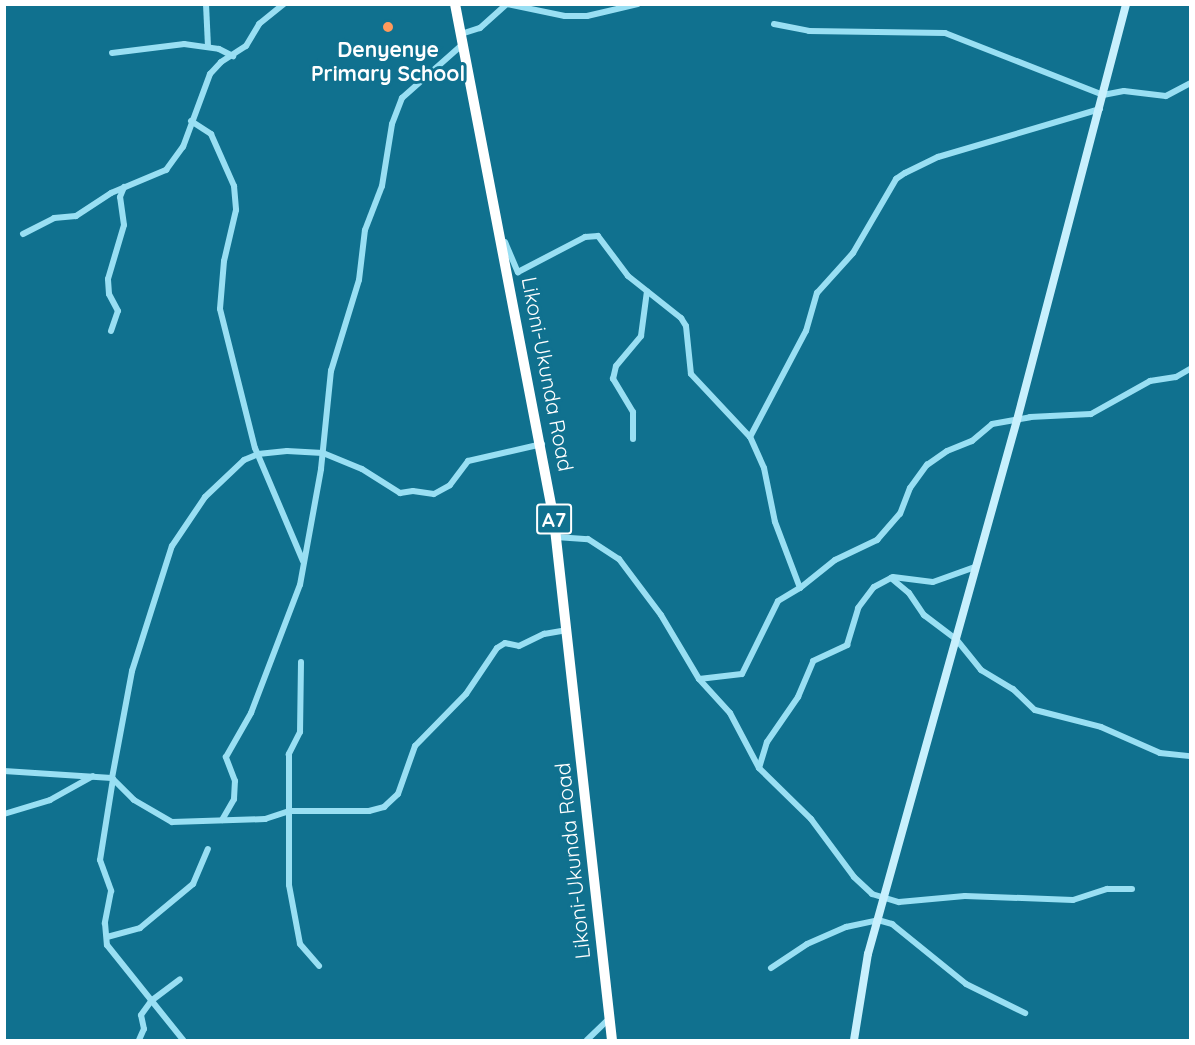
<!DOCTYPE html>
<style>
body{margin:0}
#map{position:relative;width:1195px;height:1045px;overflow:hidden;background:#10718f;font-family:Quicksand,sans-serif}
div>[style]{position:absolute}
.street>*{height:6px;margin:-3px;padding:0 3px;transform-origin:3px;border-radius:3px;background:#99dff3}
.secondary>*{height:8px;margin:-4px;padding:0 4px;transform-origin:4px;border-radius:4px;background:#c8f0fd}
.highway>*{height:10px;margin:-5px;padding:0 5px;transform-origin:5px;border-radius:5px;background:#fff}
.dots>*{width:16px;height:16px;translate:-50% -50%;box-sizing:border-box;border:3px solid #10718f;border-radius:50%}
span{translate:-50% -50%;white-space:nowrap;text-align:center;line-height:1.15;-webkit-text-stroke:6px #10718f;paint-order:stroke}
.shield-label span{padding:2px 4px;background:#10718f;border:2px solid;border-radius:4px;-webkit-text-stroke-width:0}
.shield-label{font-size:20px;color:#fff;font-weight:700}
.poi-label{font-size:21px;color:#fff;font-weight:700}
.street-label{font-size:21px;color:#fff}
.frame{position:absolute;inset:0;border:6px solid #fff;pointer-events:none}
</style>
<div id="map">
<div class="street">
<div style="left:206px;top:4px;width:43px;rotate:87.3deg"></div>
<div style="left:774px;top:24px;width:36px;rotate:11deg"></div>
<div style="left:809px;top:31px;width:136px;rotate:0.8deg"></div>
<div style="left:945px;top:33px;width:170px;rotate:21.4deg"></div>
<div style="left:1103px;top:95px;width:21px;rotate:-11deg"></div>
<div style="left:1124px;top:91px;width:42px;rotate:6.8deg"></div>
<div style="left:1166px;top:96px;width:27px;rotate:-28deg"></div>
<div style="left:461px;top:34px;width:20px;rotate:-18deg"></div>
<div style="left:480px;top:28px;width:36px;rotate:-42deg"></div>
<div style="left:507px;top:4px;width:59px;rotate:11.7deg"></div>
<div style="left:565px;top:16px;width:22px"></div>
<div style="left:587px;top:16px;width:52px;rotate:-13.2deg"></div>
<div style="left:112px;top:53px;width:73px;rotate:-7.1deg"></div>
<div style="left:184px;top:44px;width:35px;rotate:8deg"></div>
<div style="left:219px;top:49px;width:16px;rotate:27deg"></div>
<div style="left:191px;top:121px;width:24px;rotate:33deg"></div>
<div style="left:211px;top:134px;width:57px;rotate:66.1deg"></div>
<div style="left:234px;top:186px;width:24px;rotate:85deg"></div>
<div style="left:236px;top:210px;width:52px;rotate:103.2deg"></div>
<div style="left:224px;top:261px;width:48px;rotate:94.8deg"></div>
<div style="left:220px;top:309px;width:143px;rotate:75.9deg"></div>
<div style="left:255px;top:448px;width:123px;rotate:67deg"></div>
<div style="left:23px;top:234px;width:35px;rotate:-27deg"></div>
<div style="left:54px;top:218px;width:22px;rotate:-5deg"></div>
<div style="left:76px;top:216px;width:42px;rotate:-33.3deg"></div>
<div style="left:111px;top:193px;width:60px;rotate:-22.7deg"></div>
<div style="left:166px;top:170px;width:29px;rotate:-54deg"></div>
<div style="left:183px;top:147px;width:78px;rotate:-69.7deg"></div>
<div style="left:210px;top:74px;width:16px;rotate:-47deg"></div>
<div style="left:221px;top:62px;width:30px;rotate:-33deg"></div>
<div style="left:246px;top:46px;width:26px;rotate:-59deg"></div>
<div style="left:259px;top:24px;width:32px;rotate:-39deg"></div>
<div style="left:505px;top:242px;width:33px;rotate:67deg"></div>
<div style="left:518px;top:272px;width:76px;rotate:-27.6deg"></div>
<div style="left:585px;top:237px;width:13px;rotate:-4deg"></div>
<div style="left:598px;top:236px;width:50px;rotate:53.1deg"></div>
<div style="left:628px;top:276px;width:68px;rotate:38.4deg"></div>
<div style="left:681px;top:318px;width:9px;rotate:58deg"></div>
<div style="left:686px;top:326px;width:48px;rotate:84.1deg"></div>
<div style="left:691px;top:374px;width:86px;rotate:46.9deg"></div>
<div style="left:111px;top:331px;width:21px;rotate:-71deg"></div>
<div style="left:118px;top:311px;width:19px;rotate:-118deg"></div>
<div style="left:109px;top:294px;width:15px;rotate:-94deg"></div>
<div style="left:108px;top:279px;width:56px;rotate:-73.5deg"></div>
<div style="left:124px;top:225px;width:28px;rotate:-98deg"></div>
<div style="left:120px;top:197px;width:11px;rotate:-68deg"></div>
<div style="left:633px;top:439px;width:27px;rotate:-90deg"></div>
<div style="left:633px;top:412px;width:39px;rotate:-121deg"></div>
<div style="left:613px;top:379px;width:13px;rotate:-77deg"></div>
<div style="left:616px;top:366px;width:39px;rotate:-50deg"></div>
<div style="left:641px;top:336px;width:45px;rotate:-82.4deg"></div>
<div style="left:556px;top:537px;width:32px;rotate:4deg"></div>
<div style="left:588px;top:539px;width:37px;rotate:33deg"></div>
<div style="left:619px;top:559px;width:70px;rotate:53.1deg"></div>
<div style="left:661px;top:615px;width:74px;rotate:59.3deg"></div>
<div style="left:699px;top:679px;width:43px;rotate:-6.6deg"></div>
<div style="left:742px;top:674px;width:81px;rotate:-63.7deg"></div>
<div style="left:778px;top:601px;width:26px;rotate:-31deg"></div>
<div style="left:800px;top:588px;width:71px;rotate:-110.7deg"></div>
<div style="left:775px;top:522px;width:55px;rotate:-101.5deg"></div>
<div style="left:764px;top:468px;width:34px;rotate:-114deg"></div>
<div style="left:750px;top:437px;width:120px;rotate:-62.2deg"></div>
<div style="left:806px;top:331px;width:40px;rotate:-74deg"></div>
<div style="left:817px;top:293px;width:54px;rotate:-48deg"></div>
<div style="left:853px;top:253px;width:86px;rotate:-59.8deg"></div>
<div style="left:896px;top:179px;width:11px;rotate:-34deg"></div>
<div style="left:905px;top:173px;width:37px;rotate:-26deg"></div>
<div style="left:938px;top:157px;width:169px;rotate:-16.5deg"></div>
<div style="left:891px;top:578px;width:23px;rotate:40deg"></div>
<div style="left:909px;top:593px;width:27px;rotate:56deg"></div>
<div style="left:924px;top:615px;width:40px;rotate:37deg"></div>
<div style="left:956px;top:639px;width:40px;rotate:51deg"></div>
<div style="left:981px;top:670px;width:37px;rotate:31deg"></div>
<div style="left:1013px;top:689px;width:30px;rotate:44deg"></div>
<div style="left:1035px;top:710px;width:68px;rotate:14.4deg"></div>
<div style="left:1101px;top:727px;width:64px;rotate:23.8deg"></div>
<div style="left:1160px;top:753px;width:30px;rotate:6deg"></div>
<div style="left:800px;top:588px;width:45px;rotate:-38.7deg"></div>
<div style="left:835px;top:560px;width:47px;rotate:-25.5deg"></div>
<div style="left:877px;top:540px;width:35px;rotate:-49deg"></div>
<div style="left:900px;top:514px;width:28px;rotate:-69deg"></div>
<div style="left:910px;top:488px;width:29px;rotate:-54deg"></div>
<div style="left:927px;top:465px;width:24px;rotate:-35deg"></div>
<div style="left:947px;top:451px;width:27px;rotate:-22deg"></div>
<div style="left:972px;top:441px;width:26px;rotate:-40deg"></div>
<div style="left:992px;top:424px;width:39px;rotate:-10deg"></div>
<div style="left:1030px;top:417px;width:61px;rotate:-2.8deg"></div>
<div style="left:1091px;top:414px;width:68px;rotate:-29.2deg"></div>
<div style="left:1150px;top:381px;width:26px;rotate:-9deg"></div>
<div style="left:1176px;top:377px;width:16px;rotate:-30deg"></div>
<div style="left:301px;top:662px;width:70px;rotate:90.8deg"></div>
<div style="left:300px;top:732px;width:25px;rotate:117deg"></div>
<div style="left:289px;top:754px;width:131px;rotate:90deg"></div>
<div style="left:289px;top:885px;width:60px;rotate:79.4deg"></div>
<div style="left:300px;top:944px;width:29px;rotate:49deg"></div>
<div style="left:699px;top:679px;width:46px;rotate:47.6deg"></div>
<div style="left:730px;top:713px;width:62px;rotate:62.2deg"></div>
<div style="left:759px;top:768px;width:73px;rotate:44.4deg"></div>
<div style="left:811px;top:819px;width:72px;rotate:53.4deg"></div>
<div style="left:854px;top:877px;width:25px;rotate:43deg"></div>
<div style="left:872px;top:894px;width:28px;rotate:17deg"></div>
<div style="left:899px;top:902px;width:66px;rotate:-5.2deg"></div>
<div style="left:965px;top:896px;width:108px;rotate:2.1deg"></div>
<div style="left:1073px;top:900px;width:36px;rotate:-18deg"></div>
<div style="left:1107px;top:889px;width:25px"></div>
<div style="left:759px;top:768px;width:27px;rotate:-73deg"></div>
<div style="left:767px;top:742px;width:55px;rotate:-55.4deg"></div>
<div style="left:798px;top:697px;width:39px;rotate:-67deg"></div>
<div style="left:813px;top:661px;width:38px;rotate:-25deg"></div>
<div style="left:847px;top:645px;width:39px;rotate:-73deg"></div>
<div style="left:858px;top:608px;width:26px;rotate:-53deg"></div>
<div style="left:874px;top:587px;width:21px;rotate:-28deg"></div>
<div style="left:893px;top:577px;width:40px;rotate:7.1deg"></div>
<div style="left:933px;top:582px;width:45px;rotate:-19.7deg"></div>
<div style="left:4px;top:771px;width:108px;rotate:3.7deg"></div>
<div style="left:112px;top:778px;width:31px;rotate:45deg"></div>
<div style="left:134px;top:800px;width:44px;rotate:30.1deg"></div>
<div style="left:172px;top:822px;width:93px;rotate:-1.8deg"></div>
<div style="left:265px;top:819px;width:26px;rotate:-18deg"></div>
<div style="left:290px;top:811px;width:79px"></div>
<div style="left:369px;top:811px;width:16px;rotate:-15deg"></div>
<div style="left:384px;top:807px;width:19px;rotate:-43deg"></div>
<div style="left:398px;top:794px;width:51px;rotate:-70.5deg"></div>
<div style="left:415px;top:746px;width:73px;rotate:-45.6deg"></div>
<div style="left:466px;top:694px;width:55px;rotate:-56deg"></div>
<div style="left:497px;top:648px;width:9px;rotate:-32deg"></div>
<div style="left:505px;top:643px;width:14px;rotate:12deg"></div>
<div style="left:519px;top:646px;width:28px;rotate:-26deg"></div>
<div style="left:544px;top:634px;width:22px;rotate:-10deg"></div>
<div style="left:112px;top:778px;width:109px;rotate:-79.4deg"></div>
<div style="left:132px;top:671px;width:131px;rotate:-72.3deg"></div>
<div style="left:172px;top:546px;width:59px;rotate:-56deg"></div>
<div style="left:205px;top:497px;width:54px;rotate:-43.5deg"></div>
<div style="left:244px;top:460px;width:15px;rotate:-23deg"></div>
<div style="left:258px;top:454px;width:29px;rotate:-6deg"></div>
<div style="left:287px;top:451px;width:36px;rotate:3deg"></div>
<div style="left:323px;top:453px;width:42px;rotate:22.3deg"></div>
<div style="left:362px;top:469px;width:45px;rotate:32.3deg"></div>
<div style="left:400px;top:493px;width:13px;rotate:-9deg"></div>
<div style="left:413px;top:491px;width:21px;rotate:8deg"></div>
<div style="left:434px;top:494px;width:18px;rotate:-29deg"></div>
<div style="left:450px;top:485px;width:30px;rotate:-53deg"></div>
<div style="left:468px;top:461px;width:76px;rotate:-12.9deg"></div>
<div style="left:113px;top:779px;width:82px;rotate:99.1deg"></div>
<div style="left:100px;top:860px;width:33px;rotate:70deg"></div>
<div style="left:111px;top:891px;width:33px;rotate:101deg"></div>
<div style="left:105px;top:923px;width:22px;rotate:85deg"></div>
<div style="left:107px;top:945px;width:122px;rotate:51.3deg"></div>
<div style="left:4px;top:814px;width:48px;rotate:-16.9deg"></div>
<div style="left:50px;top:800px;width:49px;rotate:-29.2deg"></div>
<div style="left:222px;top:820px;width:24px;rotate:-60deg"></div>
<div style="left:234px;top:799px;width:18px;rotate:-87deg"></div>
<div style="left:235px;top:781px;width:26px;rotate:-111deg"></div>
<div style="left:226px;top:757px;width:51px;rotate:-60.4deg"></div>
<div style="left:251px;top:713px;width:137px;rotate:-69.1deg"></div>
<div style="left:300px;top:585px;width:118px;rotate:-79.7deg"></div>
<div style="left:321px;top:469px;width:99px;rotate:-84.2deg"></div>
<div style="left:331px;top:371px;width:95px;rotate:-72.9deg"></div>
<div style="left:359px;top:280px;width:50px;rotate:-83.2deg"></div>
<div style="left:365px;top:230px;width:47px;rotate:-68.9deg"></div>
<div style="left:382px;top:186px;width:63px;rotate:-80.8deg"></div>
<div style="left:392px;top:124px;width:28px;rotate:-69deg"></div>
<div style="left:402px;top:98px;width:81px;rotate:-41.5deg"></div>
<div style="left:107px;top:937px;width:34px;rotate:-15deg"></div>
<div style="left:140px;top:928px;width:69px;rotate:-39.7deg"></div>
<div style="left:193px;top:884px;width:38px;rotate:-67deg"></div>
<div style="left:771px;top:968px;width:43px;rotate:-33.7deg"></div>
<div style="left:807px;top:944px;width:43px;rotate:-23.6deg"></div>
<div style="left:846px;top:927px;width:33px;rotate:-12deg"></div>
<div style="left:878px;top:920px;width:15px;rotate:16deg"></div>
<div style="left:892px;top:924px;width:95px;rotate:39deg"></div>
<div style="left:966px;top:984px;width:66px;rotate:26.2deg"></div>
<div style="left:139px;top:1040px;width:12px;rotate:-66deg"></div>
<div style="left:144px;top:1029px;width:14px;rotate:-102deg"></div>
<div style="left:141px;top:1015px;width:17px;rotate:-54deg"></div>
<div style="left:151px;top:1001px;width:36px;rotate:-37deg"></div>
<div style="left:587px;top:1040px;width:30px;rotate:-44deg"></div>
</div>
<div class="secondary">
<div style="left:854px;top:1040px;width:87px;rotate:-80.8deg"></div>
<div style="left:868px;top:954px;width:554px;rotate:-74.41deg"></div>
<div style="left:1017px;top:420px;width:430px;rotate:-75.3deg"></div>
</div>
<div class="highway">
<div style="left:455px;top:4px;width:525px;rotate:79.14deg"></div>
<div style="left:554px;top:520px;width:523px;rotate:83.64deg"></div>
</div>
<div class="dots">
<div style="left:388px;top:27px;background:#ff9a5b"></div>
</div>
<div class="shield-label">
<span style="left:554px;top:519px">A7</span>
</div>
<div class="poi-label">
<span style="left:388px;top:61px">Denyenye<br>Primary School</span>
</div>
<div class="street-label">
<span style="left:548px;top:374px;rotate:79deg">Likoni-Ukunda Road</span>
<span style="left:572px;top:861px;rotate:-96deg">Likoni-Ukunda Road</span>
</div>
<div class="frame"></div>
</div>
